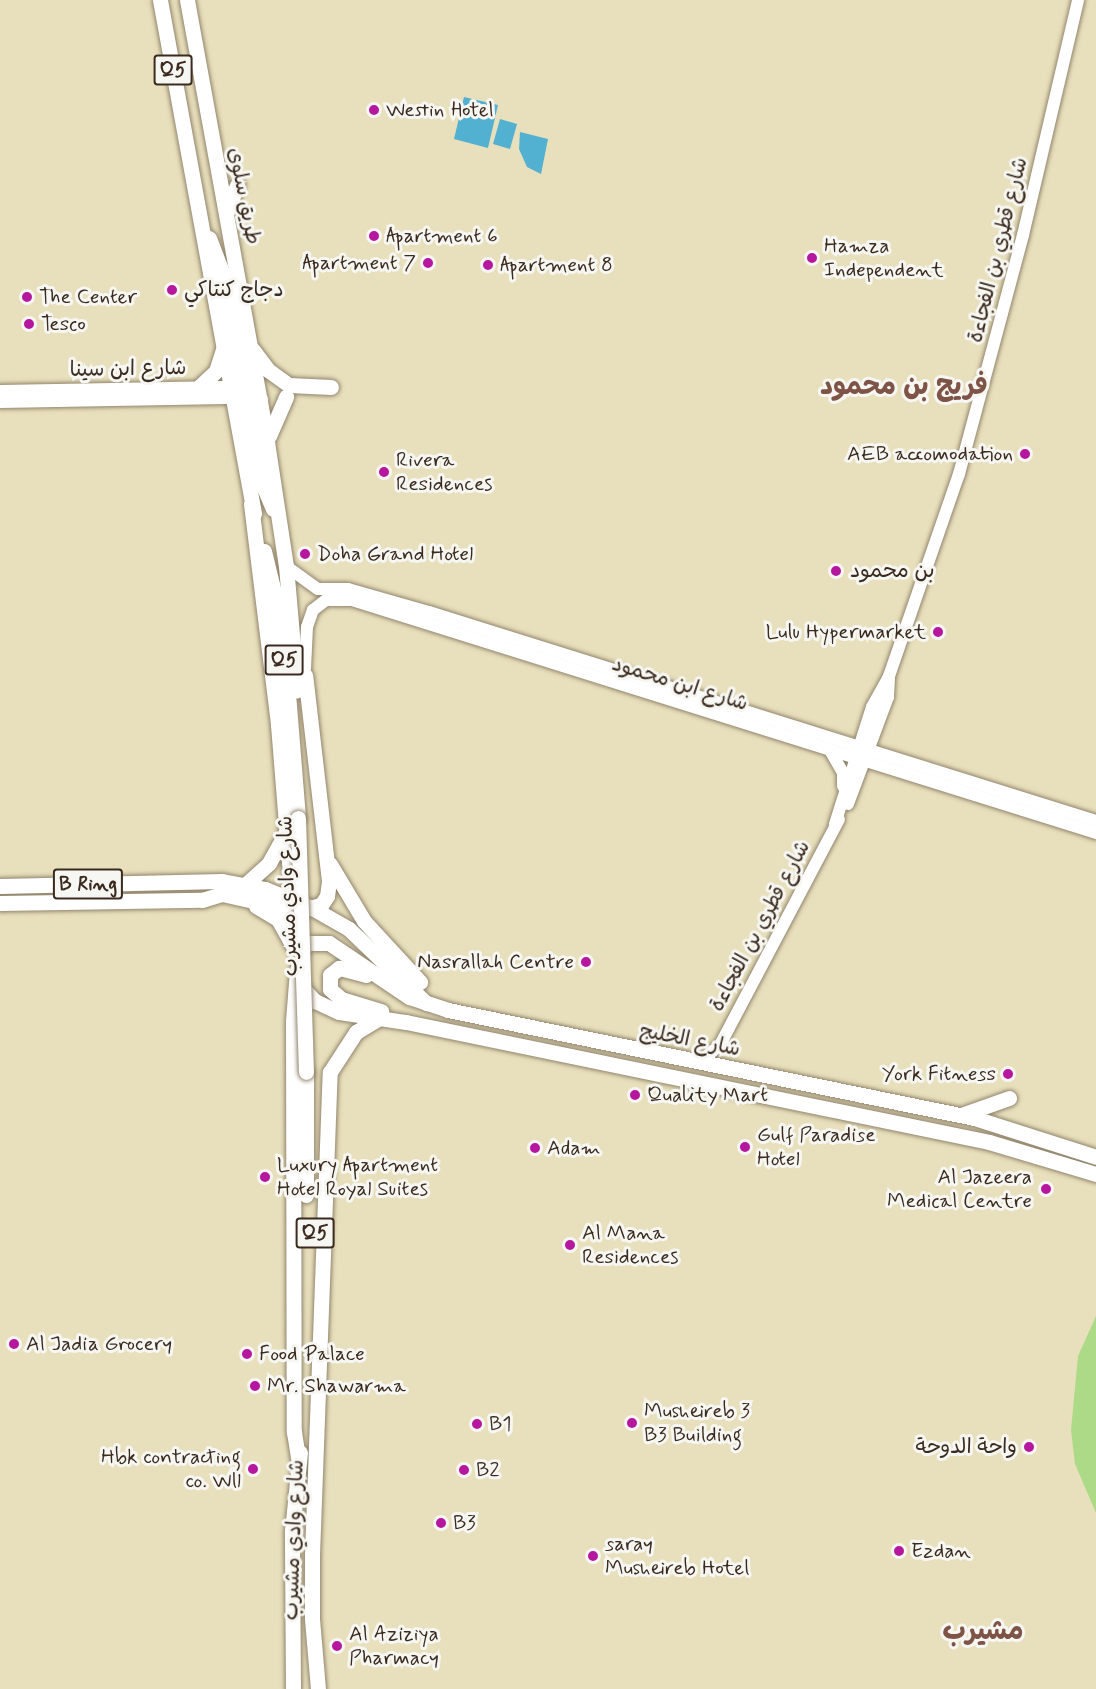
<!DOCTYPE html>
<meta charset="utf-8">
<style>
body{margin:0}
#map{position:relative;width:1096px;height:1689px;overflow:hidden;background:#e8e0bc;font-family:Mynerve,"Playpen Sans Arabic",sans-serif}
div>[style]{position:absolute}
.green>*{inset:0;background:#adda86}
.water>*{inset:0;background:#52b0d1}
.roads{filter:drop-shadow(0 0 2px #92856d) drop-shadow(0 0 2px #92856d)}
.tertiary>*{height:12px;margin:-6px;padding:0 6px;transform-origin:6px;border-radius:6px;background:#fff}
.primary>*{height:15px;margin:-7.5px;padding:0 7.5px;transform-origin:7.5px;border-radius:7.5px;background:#fff}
.bridges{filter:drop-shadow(0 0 2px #92856d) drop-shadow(0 0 2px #92856d)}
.primary-bridge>*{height:15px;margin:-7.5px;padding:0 7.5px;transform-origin:7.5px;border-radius:7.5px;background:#fff}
.dots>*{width:16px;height:16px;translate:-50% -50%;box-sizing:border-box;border:3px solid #f6f6f2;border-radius:50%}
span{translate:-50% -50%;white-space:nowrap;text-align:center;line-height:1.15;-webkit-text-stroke:6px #f6f6f2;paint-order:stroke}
.shield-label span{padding:2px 4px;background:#f6f6f2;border:2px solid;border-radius:4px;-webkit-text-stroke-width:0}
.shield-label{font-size:20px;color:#3b2a1e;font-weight:700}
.poi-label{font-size:21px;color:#3b2a1e}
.left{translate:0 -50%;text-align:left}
.right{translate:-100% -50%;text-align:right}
.street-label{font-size:21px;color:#3b2a1e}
.district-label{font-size:27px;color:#7e5446;font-weight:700}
</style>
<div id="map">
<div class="green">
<div style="clip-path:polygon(1096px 1316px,1096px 1513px,1075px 1464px,1071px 1430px,1078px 1356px)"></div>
</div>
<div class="water">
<div style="clip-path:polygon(464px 97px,498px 105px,488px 148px,454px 139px)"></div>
<div style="clip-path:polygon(500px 119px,517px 124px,510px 149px,493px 144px)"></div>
<div style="clip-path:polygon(520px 132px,548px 139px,541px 174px,527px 167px,519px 149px)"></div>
</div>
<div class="roads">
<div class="tertiary">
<div style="left:0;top:391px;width:239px;rotate:-1deg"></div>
<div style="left:0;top:402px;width:241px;rotate:-1deg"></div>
<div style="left:286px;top:566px;width:39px;rotate:36deg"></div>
<div style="left:318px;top:589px;width:30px"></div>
<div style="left:348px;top:589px;width:84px;rotate:15.9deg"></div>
<div style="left:429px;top:612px;width:699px;rotate:17.4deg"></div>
<div style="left:305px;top:669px;width:42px;rotate:-87.3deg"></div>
<div style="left:307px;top:627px;width:18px;rotate:-71deg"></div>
<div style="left:313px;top:610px;width:16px;rotate:-38deg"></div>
<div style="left:326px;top:600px;width:26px"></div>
<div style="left:352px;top:600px;width:780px;rotate:17.39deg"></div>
<div style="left:831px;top:752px;width:24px;rotate:60deg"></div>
<div style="left:843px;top:773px;width:13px;rotate:90deg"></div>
<div style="left:848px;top:804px;width:114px;rotate:-69.5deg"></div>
<div style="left:888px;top:697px;width:21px;rotate:-87deg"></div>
<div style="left:835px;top:824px;width:123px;rotate:-72.5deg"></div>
<div style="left:872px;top:707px;width:35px;rotate:-61deg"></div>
<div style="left:889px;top:676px;width:214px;rotate:-70.9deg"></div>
<div style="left:959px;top:474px;width:247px;rotate:-75deg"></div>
<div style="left:1023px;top:235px;width:241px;rotate:-76.8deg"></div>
<div style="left:698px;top:1063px;width:28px;rotate:-39deg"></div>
<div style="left:720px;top:1045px;width:255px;rotate:-62.2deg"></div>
</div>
<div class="primary">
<div style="left:160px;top:0;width:522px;rotate:79.62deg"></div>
<div style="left:187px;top:0;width:449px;rotate:79.7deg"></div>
<div style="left:267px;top:442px;width:125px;rotate:81.3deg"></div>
<div style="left:286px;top:566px;width:125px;rotate:85deg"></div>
<div style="left:226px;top:214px;width:31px;rotate:-69deg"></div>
<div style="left:209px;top:238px;width:42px;rotate:69deg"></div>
<div style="left:224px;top:277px;width:112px;rotate:79.7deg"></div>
<div style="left:244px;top:387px;width:20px;rotate:37deg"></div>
<div style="left:253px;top:350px;width:25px;rotate:53deg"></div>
<div style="left:268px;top:370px;width:26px;rotate:36deg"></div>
<div style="left:289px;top:385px;width:42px;rotate:2.7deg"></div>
<div style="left:199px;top:387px;width:23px;rotate:-43deg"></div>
<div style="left:216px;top:371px;width:23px;rotate:-72deg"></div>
<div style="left:238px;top:390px;width:13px;rotate:45deg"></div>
<div style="left:247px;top:399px;width:85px;rotate:79.9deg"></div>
<div style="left:262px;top:483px;width:28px;rotate:67deg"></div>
<div style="left:269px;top:436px;width:43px;rotate:-66.4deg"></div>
<div style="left:251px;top:504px;width:223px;rotate:83deg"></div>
<div style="left:278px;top:725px;width:213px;rotate:85.4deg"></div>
<div style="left:264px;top:551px;width:46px;rotate:76.3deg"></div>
<div style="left:275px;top:596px;width:98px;rotate:82.4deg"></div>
<div style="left:288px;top:693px;width:125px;rotate:85.4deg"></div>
<div style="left:330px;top:864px;width:66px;rotate:59.2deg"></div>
<div style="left:364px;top:921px;width:83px;rotate:47.4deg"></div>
<div style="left:246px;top:884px;width:31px;rotate:-42deg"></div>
<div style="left:269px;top:863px;width:37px;rotate:-61deg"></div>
<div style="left:0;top:886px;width:222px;rotate:-1.3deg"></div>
<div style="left:222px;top:881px;width:44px;rotate:10.5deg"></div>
<div style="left:265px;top:889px;width:53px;rotate:22.2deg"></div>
<div style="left:314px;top:909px;width:40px;rotate:29.7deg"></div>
<div style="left:349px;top:929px;width:107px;rotate:43.9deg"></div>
<div style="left:0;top:903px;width:202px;rotate:-0.9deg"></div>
<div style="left:202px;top:900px;width:21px;rotate:-17deg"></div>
<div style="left:222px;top:894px;width:78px;rotate:12.6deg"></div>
<div style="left:298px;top:911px;width:24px;rotate:-15deg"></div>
<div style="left:321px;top:905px;width:11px;rotate:-56deg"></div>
<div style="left:327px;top:896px;width:15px;rotate:-82deg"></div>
<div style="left:329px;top:881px;width:207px;rotate:-96.6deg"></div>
<div style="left:256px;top:906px;width:26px;rotate:31deg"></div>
<div style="left:278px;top:919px;width:31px;rotate:61deg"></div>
<div style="left:297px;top:956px;width:16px;rotate:-52deg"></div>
<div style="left:307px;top:943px;width:22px"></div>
<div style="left:329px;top:943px;width:97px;rotate:34deg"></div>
<div style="left:409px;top:997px;width:41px;rotate:18.4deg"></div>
<div style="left:448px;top:1010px;width:537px;rotate:11.6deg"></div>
<div style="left:974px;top:1118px;width:128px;rotate:17.7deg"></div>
<div style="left:297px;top:970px;width:51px;rotate:94.5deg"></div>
<div style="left:293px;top:1021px;width:411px;rotate:89.9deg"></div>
<div style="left:294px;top:1432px;width:30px;rotate:81deg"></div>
<div style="left:366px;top:975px;width:28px;rotate:-165deg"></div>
<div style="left:339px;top:968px;width:11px;rotate:142deg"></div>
<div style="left:330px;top:975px;width:14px;rotate:90deg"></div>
<div style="left:330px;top:989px;width:15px;rotate:42deg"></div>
<div style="left:341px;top:999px;width:42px;rotate:16.7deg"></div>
<div style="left:298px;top:983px;width:25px;rotate:47deg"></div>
<div style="left:315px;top:1001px;width:26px;rotate:25deg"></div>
<div style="left:339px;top:1012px;width:68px;rotate:8.5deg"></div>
<div style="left:406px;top:1022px;width:595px;rotate:11.63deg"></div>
<div style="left:989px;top:1142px;width:112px;rotate:16.7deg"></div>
<div style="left:961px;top:1115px;width:51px;rotate:-19.5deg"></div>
<div style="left:306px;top:1195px;width:123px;rotate:-90deg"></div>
<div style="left:293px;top:1689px;width:158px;rotate:-90.4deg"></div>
<div style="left:292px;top:1531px;width:79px;rotate:-84.2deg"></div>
<div style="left:318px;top:1689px;width:70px;rotate:-94.9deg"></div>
<div style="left:312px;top:1619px;width:64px;rotate:-90deg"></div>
<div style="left:312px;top:1555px;width:483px;rotate:-87.9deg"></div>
<div style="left:330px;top:1072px;width:48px;rotate:-57deg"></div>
<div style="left:356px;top:1032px;width:27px;rotate:-31deg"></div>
</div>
</div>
<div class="bridges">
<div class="primary-bridge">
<div style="left:298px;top:818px;width:254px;rotate:88.2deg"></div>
</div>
</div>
<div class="dots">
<div style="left:374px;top:110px;background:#b5179e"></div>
<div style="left:374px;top:236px;background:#b5179e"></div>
<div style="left:812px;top:258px;background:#b5179e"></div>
<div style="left:428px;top:263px;background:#b5179e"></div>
<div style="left:488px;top:265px;background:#b5179e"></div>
<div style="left:172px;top:290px;background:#b5179e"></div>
<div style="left:27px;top:297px;background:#b5179e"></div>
<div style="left:29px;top:324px;background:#b5179e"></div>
<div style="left:1025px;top:454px;background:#b5179e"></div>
<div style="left:384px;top:472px;background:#b5179e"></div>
<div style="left:305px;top:554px;background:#b5179e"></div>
<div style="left:836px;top:571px;background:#b5179e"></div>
<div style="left:938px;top:632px;background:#b5179e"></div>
<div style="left:586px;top:962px;background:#b5179e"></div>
<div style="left:1008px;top:1074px;background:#b5179e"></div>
<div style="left:635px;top:1095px;background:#b5179e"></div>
<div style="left:745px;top:1147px;background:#b5179e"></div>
<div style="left:535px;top:1148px;background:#b5179e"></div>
<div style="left:265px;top:1177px;background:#b5179e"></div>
<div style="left:1046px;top:1189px;background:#b5179e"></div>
<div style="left:570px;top:1245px;background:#b5179e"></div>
<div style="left:14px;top:1344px;background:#b5179e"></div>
<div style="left:247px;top:1354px;background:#b5179e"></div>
<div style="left:255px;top:1386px;background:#b5179e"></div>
<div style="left:632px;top:1423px;background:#b5179e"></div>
<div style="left:477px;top:1424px;background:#b5179e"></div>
<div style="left:1029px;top:1447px;background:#b5179e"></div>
<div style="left:253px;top:1469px;background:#b5179e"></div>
<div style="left:464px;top:1470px;background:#b5179e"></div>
<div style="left:441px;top:1523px;background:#b5179e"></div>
<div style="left:899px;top:1551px;background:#b5179e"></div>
<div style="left:593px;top:1556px;background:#b5179e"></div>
<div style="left:337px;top:1646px;background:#b5179e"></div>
</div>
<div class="shield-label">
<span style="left:173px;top:70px">Q5</span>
<span style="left:284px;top:660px">Q5</span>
<span style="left:88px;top:884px">B Ring</span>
<span style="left:315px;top:1233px">Q5</span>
</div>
<div class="poi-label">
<span class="left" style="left:386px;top:110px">Westin Hotel</span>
<span class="left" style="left:386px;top:236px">Apartment 6</span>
<span class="left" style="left:824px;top:258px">Hamza<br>Independent</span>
<span class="right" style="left:416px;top:263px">Apartment 7</span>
<span class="left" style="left:500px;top:265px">Apartment 8</span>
<span class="left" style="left:184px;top:290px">دجاج كنتاكي</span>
<span class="left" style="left:39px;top:297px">The Center</span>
<span class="left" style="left:41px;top:324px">Tesco</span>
<span class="right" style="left:1013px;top:454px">AEB accomodation</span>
<span class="left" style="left:396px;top:472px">Rivera<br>Residences</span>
<span class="left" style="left:317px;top:554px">Doha Grand Hotel</span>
<span class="left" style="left:850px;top:571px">بن محمود</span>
<span class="right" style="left:926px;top:632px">Lulu Hypermarket</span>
<span class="right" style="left:574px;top:962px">Nasrallah Centre</span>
<span class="right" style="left:996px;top:1074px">York Fitness</span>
<span class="left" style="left:647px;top:1095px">Quality Mart</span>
<span class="left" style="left:757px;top:1147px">Gulf Paradise<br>Hotel</span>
<span class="left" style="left:547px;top:1148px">Adam</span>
<span class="left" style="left:277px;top:1177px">Luxury Apartment<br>Hotel Royal Suites</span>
<span class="right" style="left:1032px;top:1189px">Al Jazeera<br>Medical Centre</span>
<span class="left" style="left:582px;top:1245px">Al Mana<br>Residences</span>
<span class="left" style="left:26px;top:1344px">Al Jadia Grocery</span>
<span class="left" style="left:259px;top:1354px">Food Palace</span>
<span class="left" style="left:267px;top:1386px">Mr. Shawarma</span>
<span class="left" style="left:644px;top:1423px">Musheireb 3<br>B3 Building</span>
<span class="left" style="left:489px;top:1424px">B1</span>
<span class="right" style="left:1017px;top:1447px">واحة الدوحة</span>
<span class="right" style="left:241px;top:1469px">Hbk contracting<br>co. Wll</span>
<span class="left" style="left:476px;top:1470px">B2</span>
<span class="left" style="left:453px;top:1523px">B3</span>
<span class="left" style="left:605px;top:1556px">saray<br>Musheireb Hotel</span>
<span class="left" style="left:911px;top:1551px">Ezdan</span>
<span class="left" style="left:349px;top:1646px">Al Aziziya<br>Pharmacy</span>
</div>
<div class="street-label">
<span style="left:244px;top:196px;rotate:79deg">طريق سلوى</span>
<span style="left:998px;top:250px;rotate:-76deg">شارع قطري بن الفجاءة</span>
<span style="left:128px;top:369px;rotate:-1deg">شارع ابن سينا</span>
<span style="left:680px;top:684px;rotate:17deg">شارع ابن محمود</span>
<span style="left:288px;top:896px;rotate:-92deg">شارع وادي مشيرب</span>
<span style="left:760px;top:926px;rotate:-62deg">شارع قطري بن الفجاءة</span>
<span style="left:690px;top:1040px;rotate:11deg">شارع الخليج</span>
<span style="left:294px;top:1540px;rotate:-88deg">شارع وادي مشيرب</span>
</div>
<div class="district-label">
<span style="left:904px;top:387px">فريج بن محمود</span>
<span style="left:983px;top:1632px">مشيرب</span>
</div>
</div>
